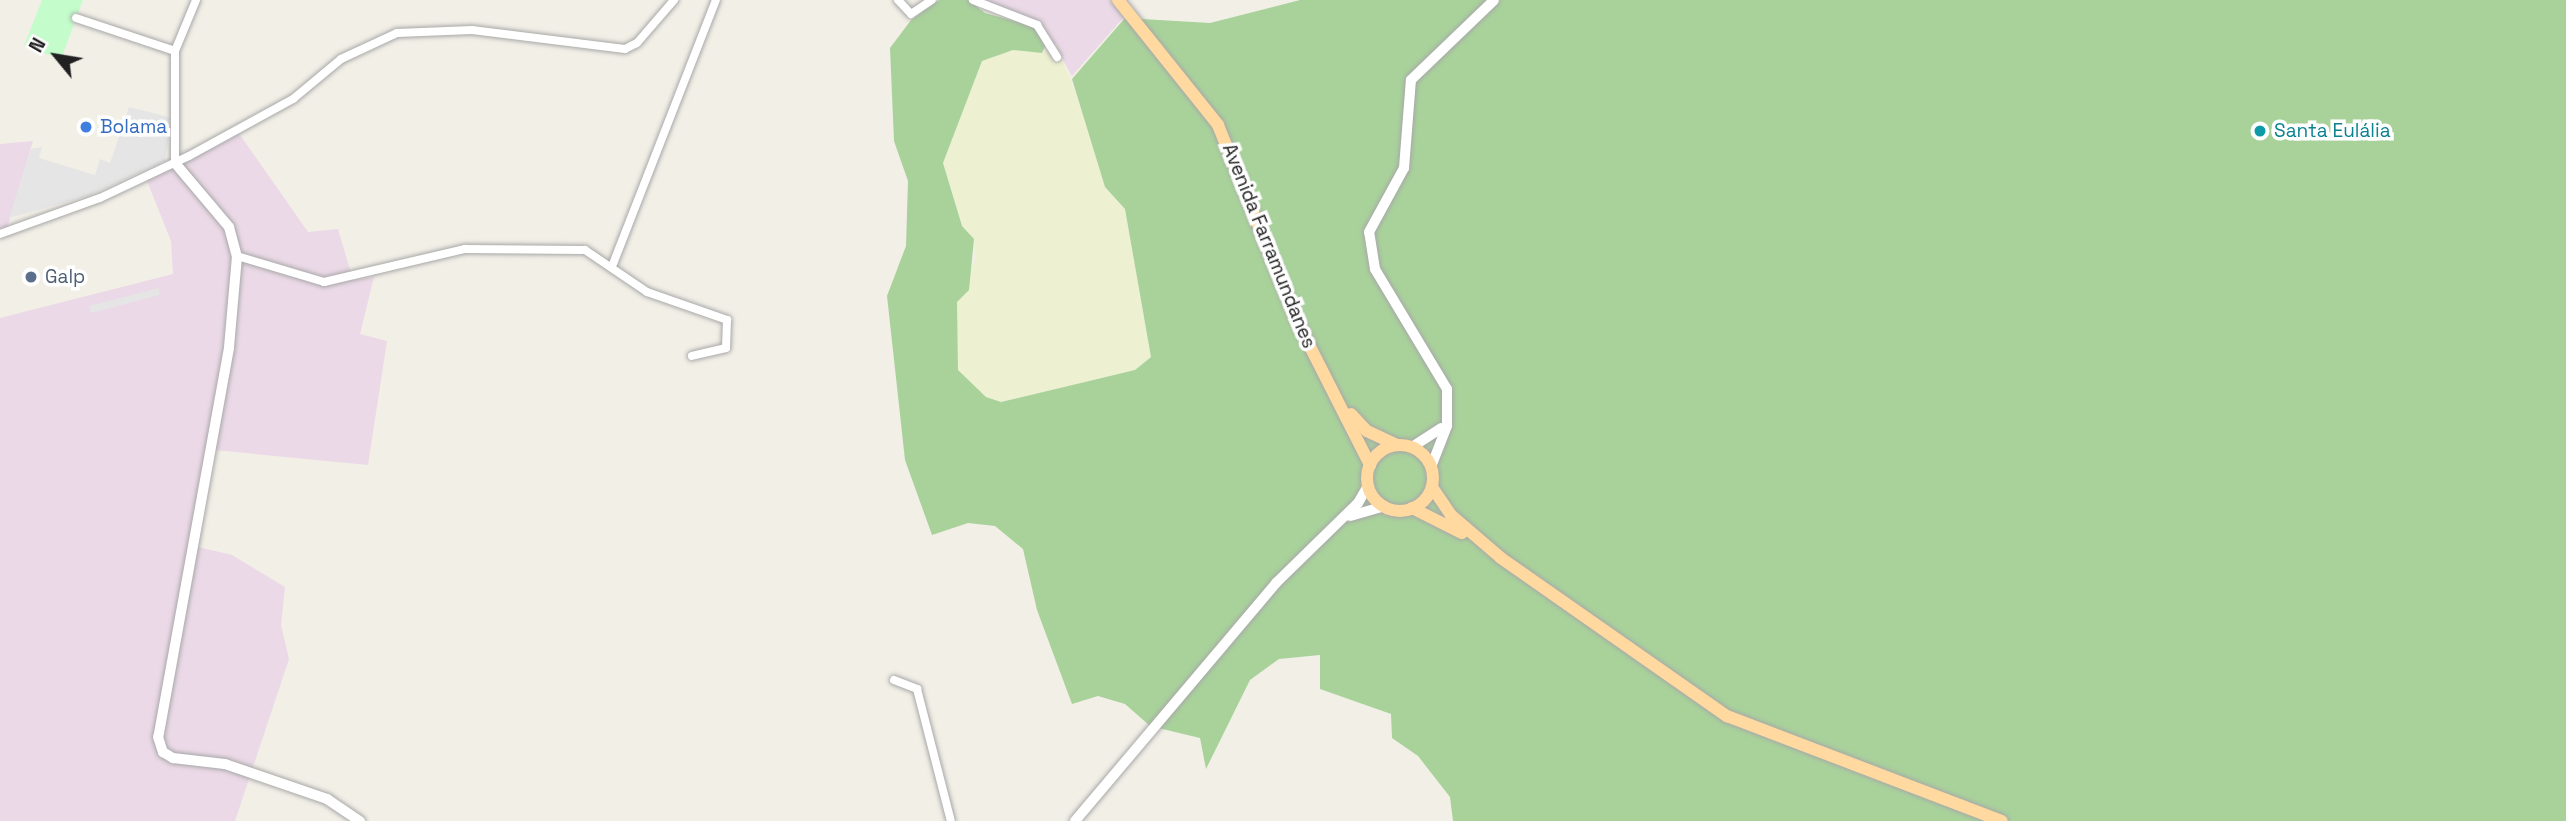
<!DOCTYPE html>
<meta charset="utf-8">
<style>
body{margin:0}
#map{position:relative;width:2566px;height:821px;overflow:hidden;background:#f2efe7;font-family:"Space Grotesk",sans-serif}
div>[style]{position:absolute}
.industrial>*{inset:0;background:#ebd9e7}
.farmland>*{inset:0;background:#edf1d2}
.forest>*{inset:0;background:#a9d29b}
.park>*{inset:0;background:#c4fccb}
.parking>*{inset:0;background:#e5e5e5}
.roads{filter:drop-shadow(0 0 2px #a8a8a8) drop-shadow(0 0 2px #a8a8a8)}
.minor>*{height:8px;margin:-4px;padding:0 4px;transform-origin:4px;border-radius:4px;background:#fff}
.tertiary>*{height:10px;margin:-5px;padding:0 5px;transform-origin:5px;border-radius:5px;background:#fff}
.primary>*{height:12px;margin:-6px;padding:0 6px;transform-origin:6px;border-radius:6px;background:#ffd99f}
.primary>.ring{margin:-6px;padding:0;box-sizing:content-box;background:none;border:12px solid #ffd99f;border-radius:50%}
.dots>*{width:19px;height:19px;translate:-50% -50%;box-sizing:border-box;border:4px solid #fff;border-radius:50%}
span{translate:-50% -50%;white-space:nowrap;text-align:center;line-height:1.15;-webkit-text-stroke:7px #fff;paint-order:stroke}
.shop-label{font-size:19px;color:#366cbe}
.left{translate:0 -50%;text-align:left}
.culture-label{font-size:19px;color:#0d838f}
.street-label{font-size:19px;color:#212121}
.service-label{font-size:19px;color:#4e5e75}
.north{position:absolute;left:21px;top:21px;width:70px;height:70px;-webkit-text-stroke:5px #fff;paint-order:stroke;rotate:300deg;font-size:19px;font-weight:700;line-height:28px;text-align:center;color:#212121}
.north::after{content:'';display:block;margin:auto;width:24px;height:32px;background:#212121;clip-path:polygon(50% 0,100% 100%,50% 72%,0 100%)}
</style>
<div id="map">
<div class="industrial">
<div style="clip-path:polygon(975px 0,1110px 0,1124px 17px,1072px 76px,1040px 21px)"></div>
<div style="clip-path:polygon(238px 132px,308px 232px,338px 229px,353px 280px,374px 277px,360px 334px,387px 341px,368px 465px,214px 450px,198px 547px,232px 555px,285px 587px,281px 625px,289px 659px,235px 821px,0 821px,0 318px,173px 274px,171px 241px,145px 176px)"></div>
<div style="clip-path:polygon(33px 141px,6px 232px,0 234px,0 144px)"></div>
</div>
<div class="farmland">
<div style="clip-path:polygon(1056px 44px,1094px 138px,1105px 187px,1125px 209px,1151px 357px,1135px 370px,1001px 402px,986px 397px,958px 370px,957px 302px,975px 260px,974px 239px,962px 226px,943px 163px,982px 61px,1013px 50px,1042px 53px)"></div>
</div>
<div class="forest">
<div style="clip-path:polygon(939px 0,968px 0,985px 13px,1036px 27px,1047px 42px,1042px 53px,1013px 50px,982px 61px,943px 163px,962px 226px,974px 239px,969px 290px,957px 302px,958px 370px,986px 397px,1001px 402px,1135px 370px,1151px 357px,1125px 209px,1105px 187px,1072px 79px,1125px 18px,1210px 23px,1300px 0,2566px 0,2566px 821px,1453px 821px,1450px 797px,1418px 756px,1392px 738px,1391px 714px,1320px 689px,1320px 655px,1279px 659px,1250px 680px,1206px 769px,1200px 738px,1150px 726px,1125px 704px,1098px 696px,1072px 704px,1037px 610px,1023px 549px,995px 526px,968px 523px,932px 535px,905px 460px,887px 296px,906px 246px,908px 181px,894px 141px,890px 48px,911px 20px)"></div>
</div>
<div class="park">
<div style="clip-path:polygon(42px 0,83px 0,61px 59px,24px 46px)"></div>
</div>
<div class="parking">
<div style="clip-path:polygon(129px 107px,172px 118px,165px 161px,88px 196px,9px 218px,31px 149px,42px 147px,39px 158px,95px 175px,100px 159px,110px 163px)"></div>
<div style="clip-path:polygon(159px 288px,160px 295px,91px 313px,89px 306px)"></div>
</div>
<div class="roads">
<div class="minor">
<div style="left:898px;top:0;width:19px;rotate:47deg"></div>
<div style="left:911px;top:14px;width:25px;rotate:-34deg"></div>
<div style="left:973px;top:0;width:69px;rotate:21.3deg"></div>
<div style="left:1037px;top:25px;width:38px;rotate:58deg"></div>
<div style="left:76px;top:18px;width:104px;rotate:18.4deg"></div>
<div style="left:175px;top:163px;width:112px;rotate:-90deg"></div>
<div style="left:175px;top:51px;width:55px;rotate:-67.6deg"></div>
<div style="left:0;top:234px;width:106px;rotate:-19.8deg"></div>
<div style="left:100px;top:198px;width:98px;rotate:-25.3deg"></div>
<div style="left:189px;top:156px;width:119px;rotate:-28.7deg"></div>
<div style="left:293px;top:99px;width:62px;rotate:-39.8deg"></div>
<div style="left:341px;top:59px;width:62px;rotate:-24.9deg"></div>
<div style="left:397px;top:33px;width:75px;rotate:-2.3deg"></div>
<div style="left:472px;top:30px;width:154px;rotate:7.1deg"></div>
<div style="left:625px;top:49px;width:13px;rotate:-27deg"></div>
<div style="left:637px;top:43px;width:57px;rotate:-49.3deg"></div>
<div style="left:237px;top:256px;width:91px;rotate:16.6deg"></div>
<div style="left:324px;top:282px;width:145px;rotate:-13.2deg"></div>
<div style="left:465px;top:249px;width:120px;rotate:0.5deg"></div>
<div style="left:585px;top:250px;width:75px;rotate:34.1deg"></div>
<div style="left:647px;top:292px;width:85px;rotate:19.3deg"></div>
<div style="left:727px;top:320px;width:28px;rotate:92deg"></div>
<div style="left:726px;top:348px;width:35px;rotate:167deg"></div>
<div style="left:613px;top:264px;width:283px;rotate:-68.7deg"></div>
<div style="left:894px;top:680px;width:25px;rotate:21deg"></div>
<div style="left:917px;top:689px;width:136px;rotate:75.6deg"></div>
</div>
<div class="tertiary">
<div style="left:175px;top:163px;width:84px;rotate:49.8deg"></div>
<div style="left:229px;top:227px;width:30px;rotate:75deg"></div>
<div style="left:237px;top:256px;width:92px;rotate:95deg"></div>
<div style="left:229px;top:348px;width:395px;rotate:100.3deg"></div>
<div style="left:158px;top:737px;width:16px;rotate:72deg"></div>
<div style="left:163px;top:752px;width:12px;rotate:31deg"></div>
<div style="left:173px;top:758px;width:52px;rotate:6.6deg"></div>
<div style="left:225px;top:764px;width:108px;rotate:18.9deg"></div>
<div style="left:327px;top:799px;width:40px;rotate:34deg"></div>
<div style="left:1412px;top:447px;width:35px;rotate:-33deg"></div>
<div style="left:1431px;top:467px;width:44px;rotate:-68.7deg"></div>
<div style="left:1447px;top:426px;width:37px;rotate:-90deg"></div>
<div style="left:1447px;top:389px;width:140px;rotate:-121deg"></div>
<div style="left:1375px;top:269px;width:37px;rotate:-99deg"></div>
<div style="left:1369px;top:232px;width:73px;rotate:-61.3deg"></div>
<div style="left:1404px;top:168px;width:88px;rotate:-85.5deg"></div>
<div style="left:1411px;top:80px;width:115px;rotate:-43.9deg"></div>
<div style="left:1350px;top:516px;width:35px;rotate:-16deg"></div>
<div style="left:1075px;top:821px;width:312px;rotate:-49.8deg"></div>
<div style="left:1276px;top:583px;width:115px;rotate:-44.3deg"></div>
<div style="left:1358px;top:503px;width:20px;rotate:-60deg"></div>
</div>
<div class="primary">
<div style="left:1118px;top:0;width:160px;rotate:51.3deg"></div>
<div style="left:1218px;top:125px;width:209px;rotate:68.1deg"></div>
<div style="left:1296px;top:319px;width:164px;rotate:63.1deg"></div>
<div style="left:1351px;top:414px;width:23px;rotate:47deg"></div>
<div style="left:1367px;top:431px;width:33px;rotate:25deg"></div>
<div class="ring" style="left:1367px;top:445px;width:54px;height:54px"></div>
<div style="left:1432px;top:487px;width:34px;rotate:56deg"></div>
<div style="left:1451px;top:515px;width:66px;rotate:40.7deg"></div>
<div style="left:1501px;top:558px;width:276px;rotate:35deg"></div>
<div style="left:1727px;top:716px;width:294px;rotate:20.9deg"></div>
<div style="left:1412px;top:508px;width:56px;rotate:26.6deg"></div>
</div>
</div>
<div class="dots">
<div style="left:86px;top:127px;background:#3f7fe0"></div>
<div style="left:2260px;top:131px;background:#0f9aa8"></div>
<div style="left:31px;top:277px;background:#5c6f8a"></div>
</div>
<div class="shop-label">
<span class="left" style="left:100px;top:127px">Bolama</span>
</div>
<div class="culture-label">
<span class="left" style="left:2274px;top:131px">Santa Eulália</span>
</div>
<div class="street-label">
<span style="left:1269px;top:246px;rotate:68deg">Avenida Farramundanes</span>
</div>
<div class="service-label">
<span class="left" style="left:45px;top:277px">Galp</span>
</div>
<div class="north">N</div>
</div>
